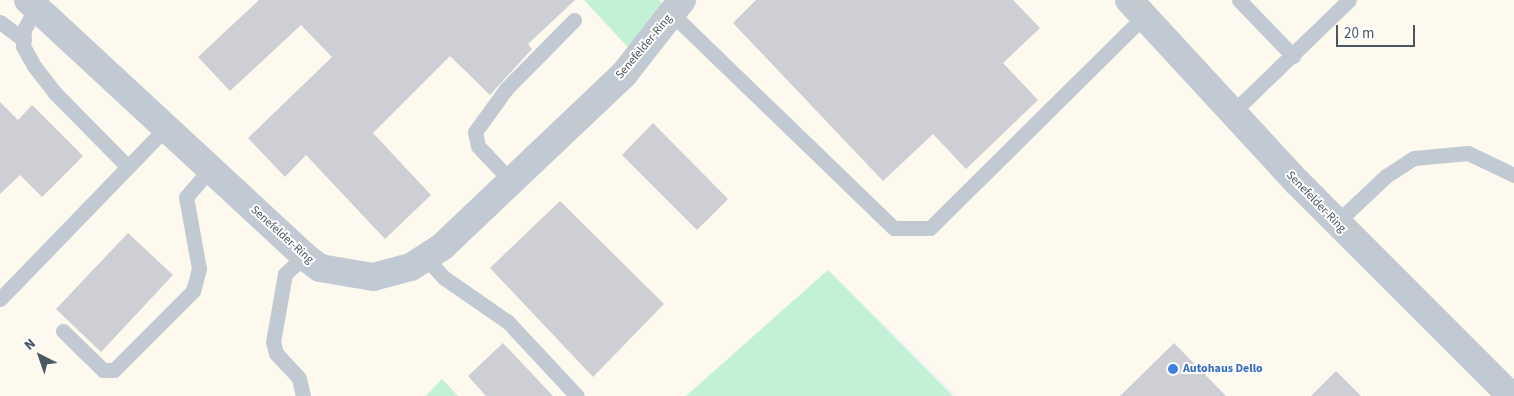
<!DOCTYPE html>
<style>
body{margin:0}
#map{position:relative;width:1514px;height:396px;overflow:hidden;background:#f5f3f3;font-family:"Source Sans 3",sans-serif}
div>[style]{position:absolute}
.commercial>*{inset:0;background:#fdf9ef}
.green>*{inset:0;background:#c3f1d5}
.building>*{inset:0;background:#cdcfd5}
.service>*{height:15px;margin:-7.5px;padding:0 7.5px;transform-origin:7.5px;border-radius:7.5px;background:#c1cad2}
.minor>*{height:28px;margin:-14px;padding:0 14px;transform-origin:14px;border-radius:14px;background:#c1cad2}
.dots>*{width:14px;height:14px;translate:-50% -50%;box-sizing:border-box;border:2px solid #fff;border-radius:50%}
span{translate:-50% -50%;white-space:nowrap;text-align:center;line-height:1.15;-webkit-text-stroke:4px #fff;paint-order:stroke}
.street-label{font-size:12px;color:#4a5661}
.shop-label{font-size:12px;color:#366cbe;font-weight:700}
.left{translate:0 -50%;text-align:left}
.north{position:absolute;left:15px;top:331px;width:50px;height:50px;-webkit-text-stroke:4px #fff;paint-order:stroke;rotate:319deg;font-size:14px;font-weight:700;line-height:20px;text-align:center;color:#4a5661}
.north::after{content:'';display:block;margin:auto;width:18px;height:22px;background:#4a5661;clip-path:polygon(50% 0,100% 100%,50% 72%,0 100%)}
.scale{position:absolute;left:1336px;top:25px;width:79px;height:22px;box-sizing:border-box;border:2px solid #4a5661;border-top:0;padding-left:6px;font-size:15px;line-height:18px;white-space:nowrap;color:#4a5661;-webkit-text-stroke:4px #fff;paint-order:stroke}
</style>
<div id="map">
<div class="commercial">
<div style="clip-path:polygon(0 0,1514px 0,1514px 396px,958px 396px,828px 270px,686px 396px,458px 396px,442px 379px,424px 396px,0 396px)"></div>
</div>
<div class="green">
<div style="clip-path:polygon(584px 0,659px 0,671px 13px,637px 57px)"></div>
<div style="clip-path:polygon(828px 270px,953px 396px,686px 396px)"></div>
<div style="clip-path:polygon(442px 379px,458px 396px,426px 396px)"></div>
</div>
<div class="building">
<div style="clip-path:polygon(259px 0,575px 0,528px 44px,532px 49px,490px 95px,450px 56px,373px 133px,431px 195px,385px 239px,306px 155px,285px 177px,248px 138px,332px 57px,301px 25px,230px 91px,198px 57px)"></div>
<div style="clip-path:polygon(756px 0,1013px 0,1040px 28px,1003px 63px,1038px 100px,966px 169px,933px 134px,883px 181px,733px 23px)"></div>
<div style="clip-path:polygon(0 102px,18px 120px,32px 105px,83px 156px,42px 197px,20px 175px,0 194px)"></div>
<div style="clip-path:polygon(653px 123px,728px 199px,697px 230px,622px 155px)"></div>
<div style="clip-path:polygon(560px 201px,664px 304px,593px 377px,490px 268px)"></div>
<div style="clip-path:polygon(128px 233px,173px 275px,101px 352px,56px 309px)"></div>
<div style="clip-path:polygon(503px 343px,553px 396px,486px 396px,468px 376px)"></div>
<div style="clip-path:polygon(1174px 343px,1226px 396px,1120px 396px)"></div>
<div style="clip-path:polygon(1336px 371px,1361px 396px,1311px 396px)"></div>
</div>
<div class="service">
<div style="left:1239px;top:0;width:78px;rotate:46deg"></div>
<div style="left:36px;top:8px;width:25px;rotate:119deg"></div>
<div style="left:24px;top:30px;width:16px;rotate:94deg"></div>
<div style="left:23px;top:46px;width:23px;rotate:61deg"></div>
<div style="left:34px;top:66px;width:33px;rotate:52deg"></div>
<div style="left:54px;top:92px;width:105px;rotate:45.4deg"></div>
<div style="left:671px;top:13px;width:310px;rotate:44deg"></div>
<div style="left:894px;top:228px;width:36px"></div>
<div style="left:930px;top:228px;width:301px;rotate:-44.7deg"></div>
<div style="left:0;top:22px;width:30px;rotate:37deg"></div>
<div style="left:1233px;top:112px;width:161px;rotate:-44deg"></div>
<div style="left:511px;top:181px;width:48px;rotate:-133.3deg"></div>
<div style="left:478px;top:146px;width:14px;rotate:-102deg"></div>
<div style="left:475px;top:132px;width:53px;rotate:-54.2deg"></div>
<div style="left:506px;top:89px;width:97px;rotate:-45.4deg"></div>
<div style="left:1336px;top:223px;width:69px;rotate:-43.2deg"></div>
<div style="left:1386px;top:176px;width:33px;rotate:-33deg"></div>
<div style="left:1414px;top:158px;width:54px;rotate:-5.3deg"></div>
<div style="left:1468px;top:153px;width:51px;rotate:25.6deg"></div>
<div style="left:426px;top:258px;width:25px;rotate:48deg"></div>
<div style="left:443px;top:277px;width:79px;rotate:34.7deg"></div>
<div style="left:508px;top:322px;width:101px;rotate:47deg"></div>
<div style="left:0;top:299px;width:238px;rotate:-45.9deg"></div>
<div style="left:63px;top:331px;width:56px;rotate:44.3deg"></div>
<div style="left:103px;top:370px;width:11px"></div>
<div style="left:114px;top:370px;width:112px;rotate:-45deg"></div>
<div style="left:193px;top:291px;width:23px;rotate:-75deg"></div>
<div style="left:199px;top:269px;width:73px;rotate:-100.2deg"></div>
<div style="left:186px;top:197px;width:37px;rotate:-49deg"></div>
<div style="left:303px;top:396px;width:18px;rotate:-103deg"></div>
<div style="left:299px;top:378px;width:34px;rotate:-133deg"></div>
<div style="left:276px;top:353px;width:11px;rotate:-105deg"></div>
<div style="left:273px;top:342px;width:69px;rotate:-80deg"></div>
<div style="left:285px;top:274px;width:26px;rotate:-43deg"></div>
</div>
<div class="minor">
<div style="left:28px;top:0;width:376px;rotate:42.8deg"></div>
<div style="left:304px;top:256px;width:20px;rotate:37deg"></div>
<div style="left:320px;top:268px;width:54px;rotate:9.6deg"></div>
<div style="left:373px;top:277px;width:39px;rotate:-15deg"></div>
<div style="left:411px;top:267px;width:38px;rotate:-33deg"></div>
<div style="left:443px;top:246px;width:251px;rotate:-43.5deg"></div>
<div style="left:625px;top:73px;width:93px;rotate:-52deg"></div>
<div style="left:1129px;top:0;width:249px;rotate:47.3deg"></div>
<div style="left:1298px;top:183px;width:301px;rotate:45deg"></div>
</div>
<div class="dots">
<div style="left:1173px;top:369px;background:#3f7fe0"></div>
</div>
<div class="street-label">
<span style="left:644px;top:47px;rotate:-50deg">Senefelder-Ring</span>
<span style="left:1316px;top:202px;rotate:46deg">Senefelder-Ring</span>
<span style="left:282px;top:235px;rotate:42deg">Senefelder-Ring</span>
</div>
<div class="shop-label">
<span class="left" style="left:1183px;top:369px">Autohaus Dello</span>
</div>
<div class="north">N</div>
<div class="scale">20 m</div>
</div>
